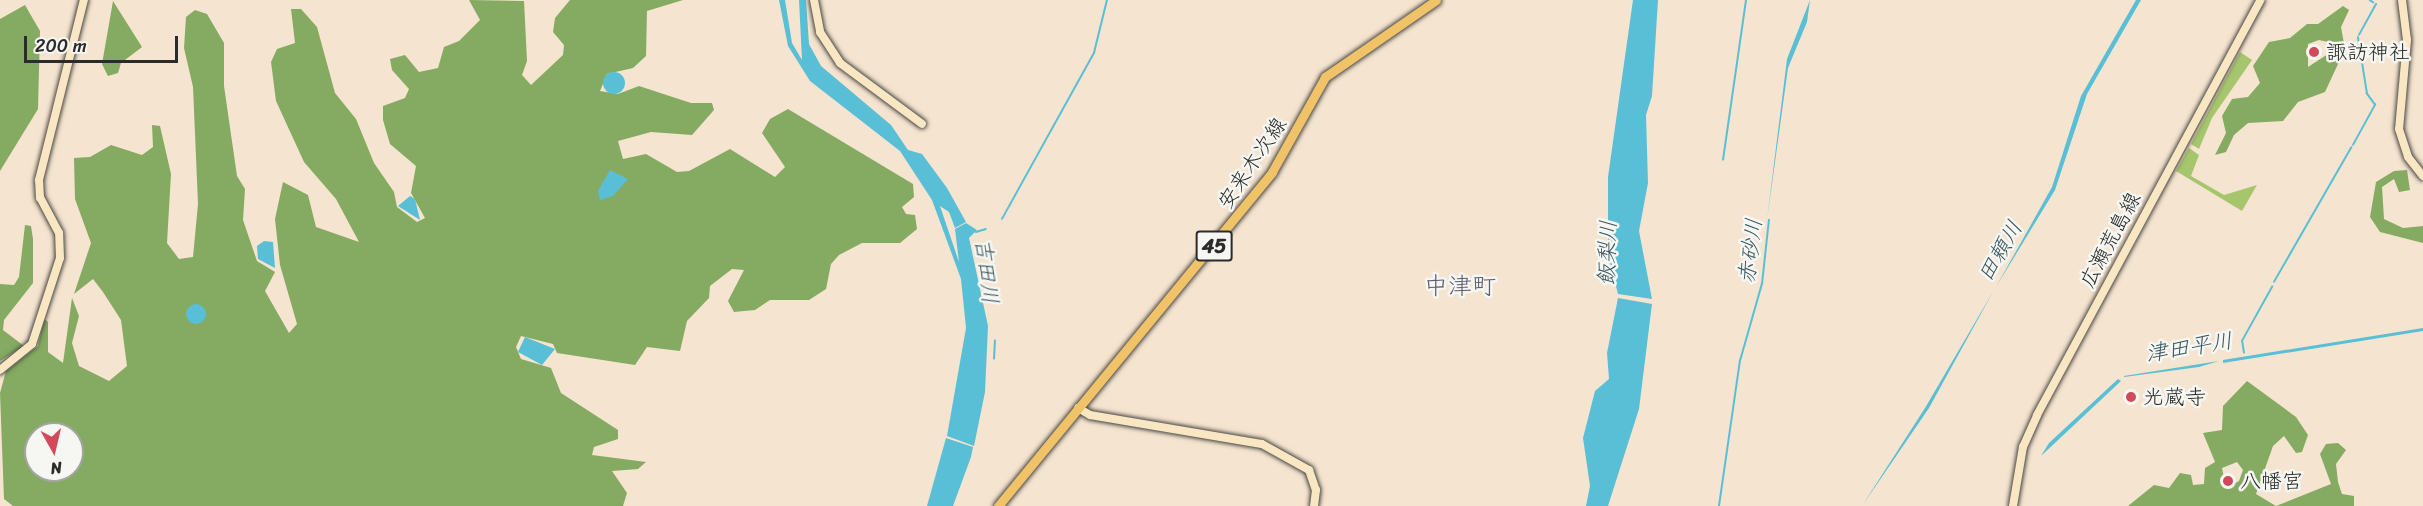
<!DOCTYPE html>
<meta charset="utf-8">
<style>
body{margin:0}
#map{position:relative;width:2423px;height:506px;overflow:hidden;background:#f5e4cf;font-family:Sriracha,"Klee One",sans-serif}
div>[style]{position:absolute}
.green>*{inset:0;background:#a6c66e}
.forest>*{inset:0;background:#84ab61}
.water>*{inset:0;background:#59bfd6}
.round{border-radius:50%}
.stream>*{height:1.5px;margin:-0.75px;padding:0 0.75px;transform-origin:0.75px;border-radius:0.75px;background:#59bfd6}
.roads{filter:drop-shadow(0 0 2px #494744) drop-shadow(0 0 2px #494744)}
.secondary>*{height:8px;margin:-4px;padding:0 4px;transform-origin:4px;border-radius:4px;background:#f9e7c3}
.primary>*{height:9px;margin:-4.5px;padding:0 4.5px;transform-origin:4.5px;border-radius:4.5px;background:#f0c369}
.dots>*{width:16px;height:16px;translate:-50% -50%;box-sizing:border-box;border:3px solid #f6f6f2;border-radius:50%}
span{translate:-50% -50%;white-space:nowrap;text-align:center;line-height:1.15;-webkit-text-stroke:5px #f6f6f2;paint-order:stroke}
.shield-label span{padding:2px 4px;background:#f6f6f2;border:2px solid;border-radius:4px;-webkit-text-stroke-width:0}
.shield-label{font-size:20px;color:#2b2b2b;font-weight:700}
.poi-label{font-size:21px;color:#2b2b2b}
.left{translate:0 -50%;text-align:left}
.street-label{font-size:21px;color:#2b2b2b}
.water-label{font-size:22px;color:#39575e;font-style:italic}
.quarter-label{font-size:24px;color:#605d70}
.north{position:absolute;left:24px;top:422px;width:60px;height:60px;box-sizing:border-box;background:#f6f6f2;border:2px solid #a5a5a2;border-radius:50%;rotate:172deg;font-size:16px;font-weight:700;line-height:24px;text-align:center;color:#2b2b2b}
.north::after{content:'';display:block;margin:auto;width:21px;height:27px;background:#d1495b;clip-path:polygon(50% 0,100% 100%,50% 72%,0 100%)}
.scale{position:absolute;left:24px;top:36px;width:154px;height:27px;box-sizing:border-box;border:3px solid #2b2b2b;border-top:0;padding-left:8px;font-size:18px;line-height:21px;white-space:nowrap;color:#2b2b2b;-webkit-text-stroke:4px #f6f6f2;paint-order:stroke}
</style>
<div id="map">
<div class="green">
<div style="clip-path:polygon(2240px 52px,2252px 60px,2212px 118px,2199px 149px,2191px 144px)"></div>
<div style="clip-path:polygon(2189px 148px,2199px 155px,2191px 176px,2224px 195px,2257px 185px,2242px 211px,2176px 171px)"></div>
</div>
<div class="forest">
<div style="clip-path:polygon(evenodd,469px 0,524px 1px,527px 61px,522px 75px,531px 85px,563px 55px,564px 45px,553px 32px,555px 18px,570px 0,683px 0,647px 11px,646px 56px,633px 68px,607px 74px,600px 91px,618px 94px,639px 86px,691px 103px,712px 103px,714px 110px,692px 135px,651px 132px,618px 141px,623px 159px,646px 154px,677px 172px,689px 171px,730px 149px,775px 177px,785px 167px,762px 133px,770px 119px,788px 109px,913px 184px,914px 197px,902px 207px,906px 214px,915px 215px,917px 229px,900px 243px,862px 243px,839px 255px,831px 264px,826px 289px,809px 300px,770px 300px,755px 310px,734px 312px,728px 301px,744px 270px,732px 269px,710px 286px,709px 298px,687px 321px,680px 351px,647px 347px,635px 365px,557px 353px,553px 344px,521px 336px,516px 347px,521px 359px,551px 368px,561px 393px,618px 430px,618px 439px,594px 447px,592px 455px,646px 462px,638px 469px,612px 471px,627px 493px,623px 506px,13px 506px,4px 499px,0 393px,6px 371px,38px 346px,44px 319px,48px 322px,48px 352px,63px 363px,72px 298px,79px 316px,72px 343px,79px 366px,109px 381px,127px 366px,121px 320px,103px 292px,93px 279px,74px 294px,91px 243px,75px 199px,74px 158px,90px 157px,111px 145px,142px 155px,153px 147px,152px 125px,160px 126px,171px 174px,167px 243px,179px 259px,193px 257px,198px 204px,193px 87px,184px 48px,186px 17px,195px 10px,207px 14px,224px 43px,224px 86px,237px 176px,245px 189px,243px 220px,257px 261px,275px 272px,265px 291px,289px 333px,297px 324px,280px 265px,275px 219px,283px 182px,308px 195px,316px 227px,359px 242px,336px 199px,304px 162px,276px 101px,271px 62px,277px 49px,295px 43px,291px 9px,301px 9px,317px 27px,335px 93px,356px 119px,374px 163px,394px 192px,397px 207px,417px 222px,425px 218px,411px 193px,416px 166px,390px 144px,383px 120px,383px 106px,405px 98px,409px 89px,392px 70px,390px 59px,405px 55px,419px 72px,438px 68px,444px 47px,459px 41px,480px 20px,469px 0,36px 434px,72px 434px,72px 470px,36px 470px,36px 434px)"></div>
<div style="clip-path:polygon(113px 1px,142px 47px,121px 63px,118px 73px,108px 76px,102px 64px)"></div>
<div style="clip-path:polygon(25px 5px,40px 31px,38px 109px,0 171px,0 19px)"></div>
<div style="clip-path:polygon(evenodd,2343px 6px,2349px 10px,2341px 27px,2345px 49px,2325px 92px,2298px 102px,2283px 121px,2248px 123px,2234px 135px,2226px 152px,2215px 155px,2226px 133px,2222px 116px,2232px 99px,2248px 97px,2260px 83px,2253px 66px,2269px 42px,2290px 38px,2307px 24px,2318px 24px,2343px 6px,2319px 40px,2328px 42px,2328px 54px,2308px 67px,2308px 44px,2319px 40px)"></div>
<div style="clip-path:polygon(2407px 170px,2410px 190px,2399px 192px,2394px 179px,2382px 187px,2384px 219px,2403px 228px,2423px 226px,2423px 243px,2380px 232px,2370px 217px,2376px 182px,2394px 171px)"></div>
<div style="clip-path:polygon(25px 225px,31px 226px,33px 239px,33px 283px,4px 320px,3px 330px,24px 346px,0 361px,0 284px,14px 285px,19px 277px)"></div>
<div style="clip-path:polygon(evenodd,2247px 381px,2296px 417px,2308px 435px,2302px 452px,2296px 453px,2284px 436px,2273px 446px,2256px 494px,2276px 506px,2128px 506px,2154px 485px,2169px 488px,2180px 473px,2191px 475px,2193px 485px,2204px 484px,2205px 468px,2215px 462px,2203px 433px,2222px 430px,2223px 406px,2247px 381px,2237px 462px,2243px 470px,2239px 481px,2226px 488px,2222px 468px,2237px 462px)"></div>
<div style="clip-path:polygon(2338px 443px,2346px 450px,2336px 464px,2338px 482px,2342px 494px,2354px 496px,2354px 506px,2276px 506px,2331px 484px,2320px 454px,2326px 444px)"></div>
</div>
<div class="water">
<div style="clip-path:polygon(779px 0,785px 0,792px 43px,802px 60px,799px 0,806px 0,809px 44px,821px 66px,891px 125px,908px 150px,922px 154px,947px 188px,966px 222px,955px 228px,949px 212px,940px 206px,959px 262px,955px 229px,966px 223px,977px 230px,969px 238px,988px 326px,985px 392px,974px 446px,947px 436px,966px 328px,961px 279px,932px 200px,900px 151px,810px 81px,788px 46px)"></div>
<div style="clip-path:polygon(1633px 0,1658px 0,1652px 96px,1646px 115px,1648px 183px,1639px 231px,1652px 299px,1618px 294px,1608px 255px,1608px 177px)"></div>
<div style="clip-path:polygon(1810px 0,1807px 22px,1788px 68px,1767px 220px,1787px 59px)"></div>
<div style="clip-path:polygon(2136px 0,2141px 0,2087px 94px,2055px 190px,1996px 287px,2052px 187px,2081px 96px)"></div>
<div class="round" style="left:603px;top:72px;width:22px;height:22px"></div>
<div style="clip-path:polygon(610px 170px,628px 179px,613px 196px,600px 200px,598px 191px)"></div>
<div style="clip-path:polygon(410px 196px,415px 199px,420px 220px,398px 206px)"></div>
<div style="clip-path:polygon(264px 241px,273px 242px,275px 268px,258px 259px,257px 246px)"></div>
<div style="clip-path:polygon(1994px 290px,1929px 408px,1862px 506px,1925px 408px)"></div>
<div style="clip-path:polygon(1618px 298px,1652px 304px,1639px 409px,1608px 506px,1586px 506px,1590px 486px,1583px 438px,1595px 391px,1609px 379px,1607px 353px)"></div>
<div class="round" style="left:186px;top:304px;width:20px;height:20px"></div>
<div style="clip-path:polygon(2423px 328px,2423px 331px,2223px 363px,2223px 360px)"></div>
<div style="clip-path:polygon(525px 337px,555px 349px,542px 365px,518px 352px)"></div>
<div style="clip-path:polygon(2219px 361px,2199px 367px,2124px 377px,2124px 376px)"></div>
<div style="clip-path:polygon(2118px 379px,2121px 381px,2041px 456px,2049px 443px)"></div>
<div style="clip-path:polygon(946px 438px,973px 447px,971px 457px,953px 506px,927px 506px)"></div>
</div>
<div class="stream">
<div style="left:2370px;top:0;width:4px;rotate:34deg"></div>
<div style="left:2359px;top:35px;width:35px;rotate:-61deg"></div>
<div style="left:2353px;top:145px;width:46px;rotate:-61.2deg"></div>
<div style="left:2375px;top:105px;width:14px;rotate:-126deg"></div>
<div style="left:2367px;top:94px;width:57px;rotate:-99.1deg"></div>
<div style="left:1723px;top:160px;width:162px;rotate:-81.8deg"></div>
<div style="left:1002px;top:219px;width:190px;rotate:-61deg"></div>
<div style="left:1094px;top:53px;width:55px;rotate:-76.2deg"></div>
<div style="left:976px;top:232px;width:10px;rotate:-17deg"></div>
<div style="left:2274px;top:282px;width:155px;rotate:-60.1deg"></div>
<div style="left:2244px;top:353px;width:12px;rotate:-99deg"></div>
<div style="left:2242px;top:341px;width:62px;rotate:-60.9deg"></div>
<div style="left:994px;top:359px;width:18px;rotate:-87deg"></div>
<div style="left:1719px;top:506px;width:147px;rotate:-81.8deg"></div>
<div style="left:1740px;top:361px;width:80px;rotate:-74.1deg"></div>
<div style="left:1762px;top:284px;width:64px;rotate:-83.8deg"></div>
</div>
<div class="roads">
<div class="secondary">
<div style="left:814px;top:0;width:33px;rotate:79deg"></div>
<div style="left:820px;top:32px;width:37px;rotate:57deg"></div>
<div style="left:840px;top:63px;width:102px;rotate:36.6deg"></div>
<div style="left:2402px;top:0;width:40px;rotate:82.9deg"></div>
<div style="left:2407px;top:40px;width:89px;rotate:95.1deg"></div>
<div style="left:2399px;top:129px;width:29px;rotate:72deg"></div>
<div style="left:2408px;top:157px;width:24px;rotate:52deg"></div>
<div style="left:0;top:370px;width:41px;rotate:-39.1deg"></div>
<div style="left:32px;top:344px;width:90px;rotate:-72deg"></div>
<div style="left:60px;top:258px;width:25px;rotate:-92deg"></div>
<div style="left:59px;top:233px;width:40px;rotate:-118deg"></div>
<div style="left:40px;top:198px;width:18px;rotate:-93deg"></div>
<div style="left:39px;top:180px;width:186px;rotate:-76deg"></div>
<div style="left:1078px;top:408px;width:14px;rotate:30deg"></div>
<div style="left:1090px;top:415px;width:174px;rotate:9.6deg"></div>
<div style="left:1262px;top:444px;width:54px;rotate:29deg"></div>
<div style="left:1309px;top:470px;width:21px;rotate:71deg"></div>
<div style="left:1316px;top:490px;width:16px;rotate:97deg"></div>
<div style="left:2013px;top:506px;width:60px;rotate:-80.4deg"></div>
<div style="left:2023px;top:447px;width:35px;rotate:-66deg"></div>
<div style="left:2037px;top:415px;width:471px;rotate:-61.7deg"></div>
</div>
<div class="primary">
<div style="left:998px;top:506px;width:432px;rotate:-50.6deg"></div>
<div style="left:1272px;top:172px;width:109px;rotate:-60.8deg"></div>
<div style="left:1325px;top:77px;width:135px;rotate:-34.7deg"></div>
</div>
</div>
<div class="dots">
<div style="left:2314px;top:52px;background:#d1495b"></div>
<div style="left:2131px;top:397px;background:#d1495b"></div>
<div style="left:2228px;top:481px;background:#d1495b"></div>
</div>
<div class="shield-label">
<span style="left:1214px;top:246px">45</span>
</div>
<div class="poi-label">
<span class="left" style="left:2326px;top:52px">諏訪神社</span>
<span class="left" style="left:2143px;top:397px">光蔵寺</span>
<span class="left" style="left:2240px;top:481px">八幡宮</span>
</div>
<div class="street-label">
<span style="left:1252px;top:163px;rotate:-56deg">安来木次線</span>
<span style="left:2110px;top:240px;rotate:-62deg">広瀬荒島線</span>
</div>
<div class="water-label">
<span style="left:1750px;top:251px;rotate:-83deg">赤砂川</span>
<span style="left:2000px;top:251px;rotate:-60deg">田頼川</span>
<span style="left:1607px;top:253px;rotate:-88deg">飯梨川</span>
<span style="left:987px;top:271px;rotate:83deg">吉田川</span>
<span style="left:2189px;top:347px;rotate:-9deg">津田平川</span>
</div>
<div class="quarter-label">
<span style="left:1460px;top:287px">中津町</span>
</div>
<div class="north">N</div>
<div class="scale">200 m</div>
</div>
